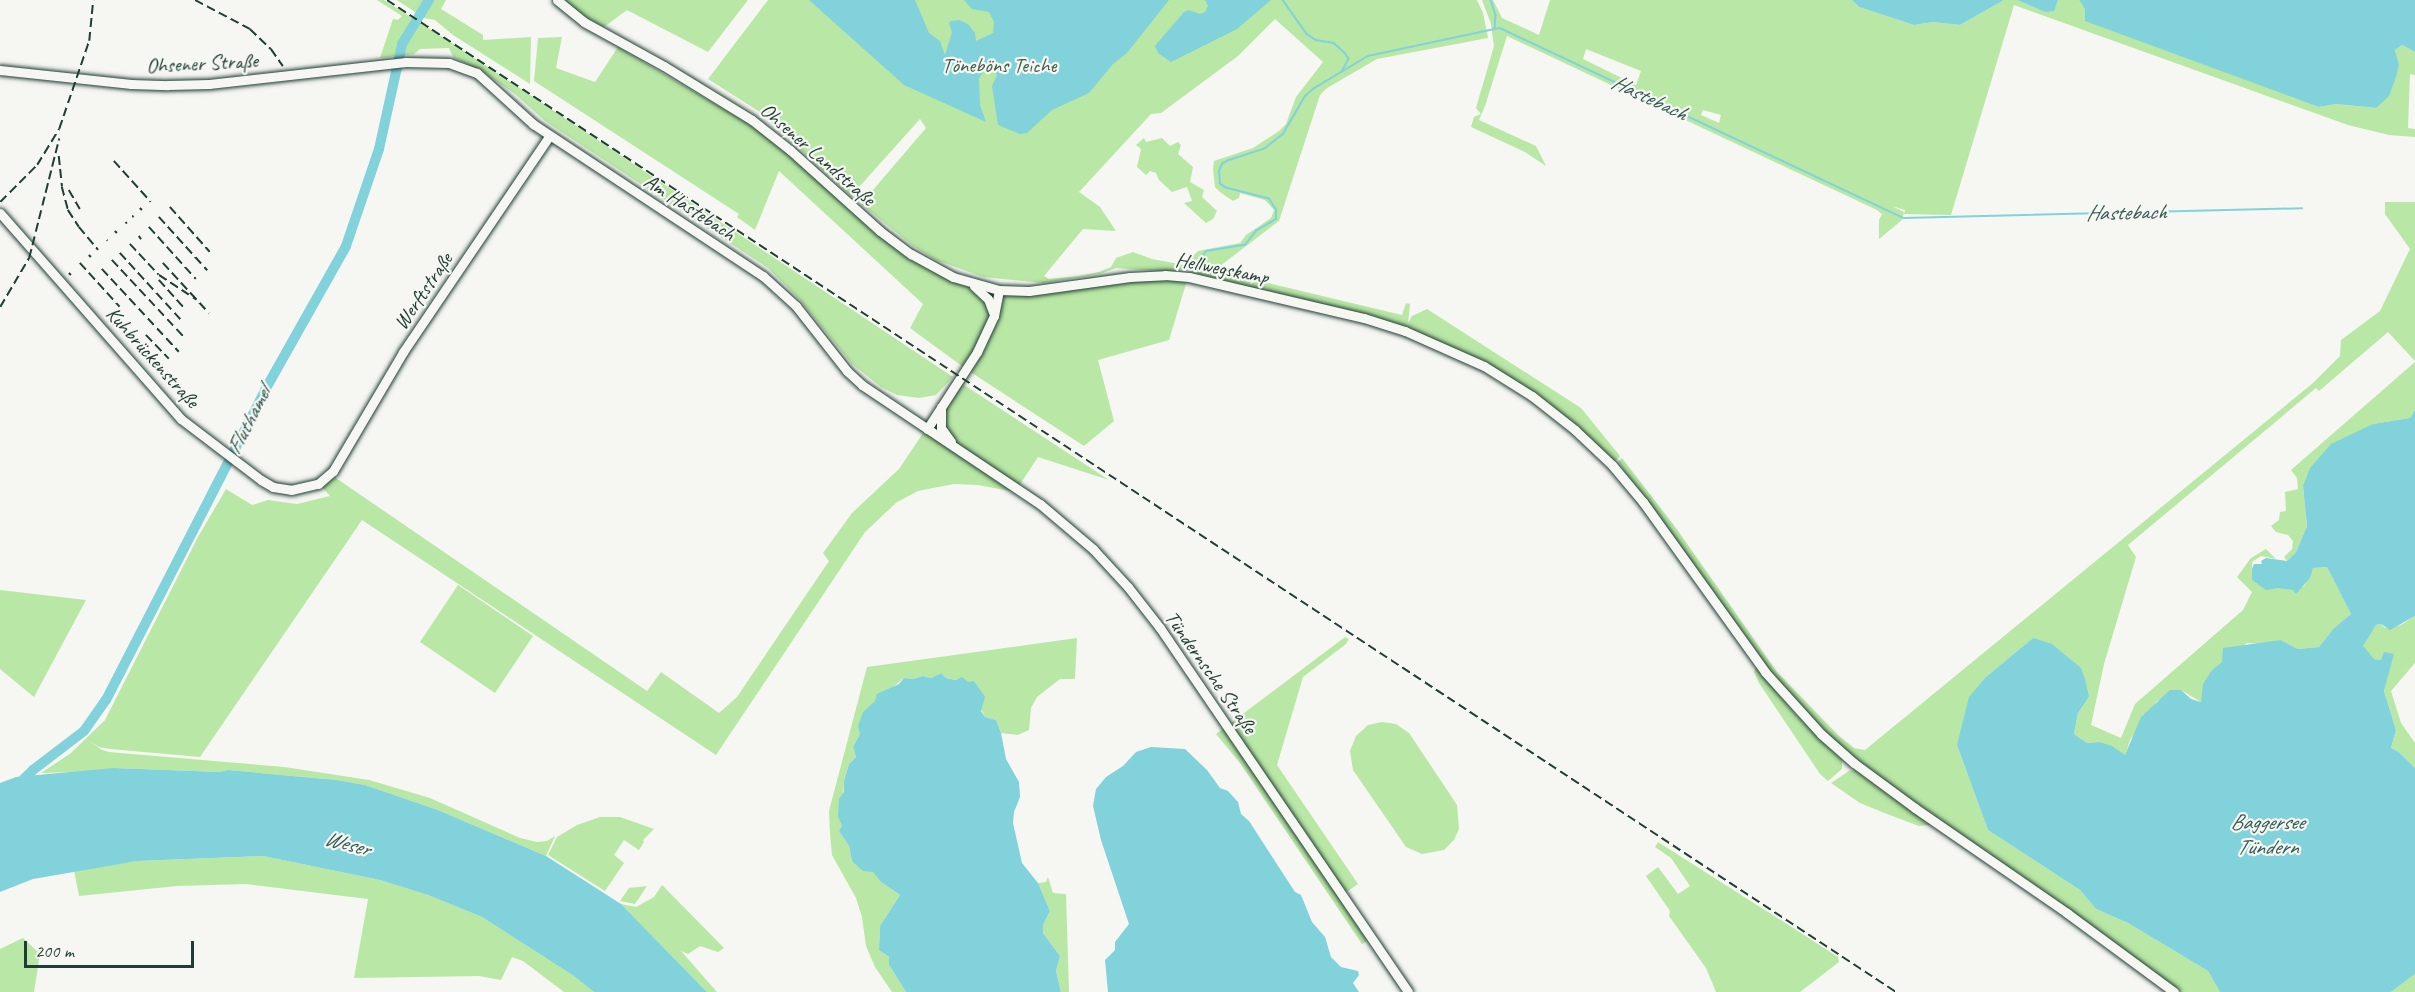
<!DOCTYPE html>
<meta charset="utf-8">
<style>
body{margin:0}
#map{position:relative;width:2415px;height:992px;overflow:hidden;background:#f6f6f2;font-family:Caveat,sans-serif}
div>[style]{position:absolute}
.green>*{inset:0;background:#b9e7a5}
.water>*{inset:0;background:#81d2db}
.stream>*{height:1.5px;margin:-0.75px;padding:0 0.75px;transform-origin:0.75px;border-radius:0.75px;background:#81d2db}
.river>*{height:10px;margin:-5px;padding:0 5px;transform-origin:5px;border-radius:5px;background:#81d2db}
.roads{filter:drop-shadow(0 0 2px #1f3d34) drop-shadow(0 0 2px #1f3d34)}
.secondary>*{height:9px;margin:-4.5px;padding:0 4.5px;transform-origin:4.5px;border-radius:4.5px;background:#f6f6f2}
.rail>*{height:1.5px;margin-top:-0.75px;transform-origin:0;background:repeating-linear-gradient(90deg,#1f3d34 0 9px,transparent 0 13.5px)}
span{translate:-50% -50%;white-space:nowrap;text-align:center;line-height:1.15;-webkit-text-stroke:4.5px #f6f6f2;paint-order:stroke}
.street-label{font-size:21px;color:#1f3d34}
.park-label{font-size:21px;color:#3e5f4b}
.water-label{font-size:22px;color:#335b55;font-style:italic}
.scale{position:absolute;left:24px;top:941px;width:170px;height:27px;box-sizing:border-box;border:3px solid #1f3d34;border-top:0;padding-left:8px;font-size:18px;line-height:21px;white-space:nowrap;color:#1f3d34;-webkit-text-stroke:4px #f6f6f2;paint-order:stroke}
</style>
<div id="map">
<div class="green">
<div style="clip-path:polygon(377px 0,384px 0,452px 43px,953px 377px,936px 395px,919px 398px,897px 395px,881px 387px,852px 364px,800px 300px,768px 268px,545px 121px,515px 94px,481px 71px,453px 57px,449px 48px,420px 49px,414px 54px,380px 58px,393px 19px,398px 20px,402px 16px)"></div>
<div style="clip-path:polygon(397px 0,446px 0,441px 9px,483px 35px,483px 40px,531px 37px,530px 84px,453px 35px,435px 20px,424px 18px)"></div>
<div style="clip-path:polygon(564px 0,748px 0,708px 52px,627px 10px,604px 27px,584px 17px)"></div>
<div style="clip-path:polygon(evenodd,768px 0,1477px 0,1483px 13px,1488px 38px,1377px 59px,1327px 88px,1320px 95px,1279px 221px,1220px 266px,1217px 271px,1402px 315px,1406px 303px,1410px 304px,1408px 323px,1412px 316px,1427px 309px,1581px 408px,1620px 456px,1612px 465px,1575px 430px,1484px 366px,1405px 331px,1189px 277px,1190px 267px,1171px 272px,1116px 268px,1100px 274px,1044px 283px,983px 277px,936px 260px,913px 246px,861px 204px,926px 128px,920px 119px,851px 196px,760px 112px,708px 79px,768px 0,1275px 19px,1323px 62px,1296px 97px,1286px 124px,1279px 131px,1253px 148px,1214px 161px,1213px 169px,1215px 187px,1220px 192px,1233px 201px,1239px 198px,1240px 193px,1265px 200px,1274px 210px,1271px 218px,1246px 235px,1240px 243px,1198px 251px,1191px 258px,1190px 266px,1152px 259px,1133px 252px,1116px 258px,1111px 267px,1099px 272px,1079px 276px,1049px 279px,1044px 276px,1083px 229px,1116px 231px,1100px 207px,1079px 192px,1151px 114px,1161px 113px,1238px 56px,1275px 19px)"></div>
<div style="clip-path:polygon(evenodd,1482px 0,1493px 0,1502px 18px,1539px 35px,1550px 0,1852px 0,1859px 7px,1914px 25px,1933px 22px,1960px 25px,2004px 0,2017px 0,2045px 12px,2058px 0,2079px 0,2086px 9px,2319px 107px,2336px 104px,2376px 108px,2399px 64px,2395px 50px,2402px 45px,2415px 52px,2415px 75px,2410px 74px,2408px 128px,2415px 129px,2415px 137px,2389px 135px,2348px 125px,2014px 5px,1951px 215px,1904px 214px,1905px 210px,1892px 206px,1904px 212px,1902px 220px,1879px 239px,1879px 220px,1882px 214px,1877px 210px,1507px 36px,1485px 106px,1479px 120px,1536px 146px,1546px 166px,1525px 152px,1471px 127px,1474px 117px,1481px 114px,1476px 108px,1494px 46px,1491px 24px,1482px 0,1586px 49px,1641px 71px,1636px 85px,1583px 59px,1586px 49px,1482px 0,1703px 110px,1721px 115px,1719px 123px,1701px 115px,1703px 110px)"></div>
<div style="clip-path:polygon(562px 37px,556px 68px,595px 82px,618px 47px,749px 124px,752px 120px,931px 266px,999px 290px,1130px 277px,1188px 277px,1169px 340px,1098px 360px,1114px 421px,1084px 446px,966px 369px,910px 328px,923px 304px,779px 171px,755px 230px,737px 217px,739px 214px,534px 81px,538px 38px)"></div>
<div style="clip-path:polygon(1144px 138px,1146px 142px,1162px 138px,1170px 146px,1178px 142px,1181px 145px,1178px 154px,1193px 167px,1190px 182px,1204px 190px,1202px 197px,1217px 211px,1213px 219px,1206px 223px,1184px 203px,1192px 201px,1187px 187px,1172px 192px,1159px 180px,1156px 173px,1150px 171px,1146px 175px,1137px 167px,1141px 149px,1136px 145px)"></div>
<div style="clip-path:polygon(2385px 202px,2415px 202px,2415px 361px,2388px 332px,2319px 391px,2316px 388px,2128px 545px,2136px 557px,2104px 664px,2091px 725px,2121px 738px,2135px 704px,2243px 610px,2252px 592px,2237px 577px,2251px 558px,2266px 549px,2276px 559px,2261px 556px,2252px 562px,2252px 580px,2293px 590px,2304px 586px,2313px 568px,2327px 567px,2351px 614px,2334px 628px,2319px 647px,2298px 649px,2281px 640px,2264px 644px,2247px 643px,2212px 670px,2201px 702px,2181px 690px,2157px 701px,2130px 740px,2125px 756px,2099px 742px,2087px 743px,2074px 734px,2078px 713px,2089px 697px,2033px 638px,1986px 677px,1957px 745px,1988px 830px,2080px 890px,2096px 909px,2128px 923px,2208px 971px,2220px 992px,2174px 992px,1821px 734px,1728px 622px,1618px 462px,1622px 458px,1676px 528px,1777px 672px,1838px 735px,1854px 748px,1865px 750px,2313px 383px,2340px 356px,2341px 340px,2380px 311px,2410px 249px,2385px 214px)"></div>
<div style="clip-path:polygon(2415px 362px,2415px 410px,2410px 418px,2373px 424px,2303px 486px,2307px 526px,2296px 552px,2287px 561px,2284px 557px,2292px 549px,2293px 541px,2288px 535px,2276px 532px,2271px 526px,2279px 520px,2280px 512px,2286px 511px,2285px 492px,2298px 489px,2297px 478px,2291px 470px)"></div>
<div style="clip-path:polygon(958px 381px,1109px 480px,1038px 457px,1015px 492px,978px 485px,954px 484px,918px 491px,897px 502px,865px 532px,716px 755px,362px 520px,200px 757px,110px 749px,99px 747px,88px 740px,102px 750px,109px 752px,284px 767px,369px 780px,430px 798px,520px 838px,537px 842px,547px 841px,555px 836px,546px 856px,438px 810px,365px 785px,337px 780px,228px 770px,220px 772px,114px 768px,105px 771px,41px 773px,71px 753px,105px 720px,198px 537px,226px 489px,252px 505px,268px 500px,297px 504px,330px 496px,319px 484px,330px 474px,647px 691px,661px 672px,719px 713px,737px 697px,829px 561px,823px 553px,852px 513px,899px 469px)"></div>
<div style="clip-path:polygon(458px 585px,533px 636px,495px 693px,420px 642px)"></div>
<div style="clip-path:polygon(0 590px,86px 600px,34px 697px,0 669px)"></div>
<div style="clip-path:polygon(2415px 616px,2415px 663px,2391px 691px,2401px 723px,2415px 743px,2415px 768px,2399px 752px,2391px 748px,2396px 730px,2384px 691px,2393px 654px,2381px 660px,2373px 659px,2362px 646px,2376px 625px,2381px 624px,2385px 628px,2401px 625px)"></div>
<div style="clip-path:polygon(1345px 637px,1349px 639px,1346px 644px,1303px 677px,1277px 765px,1358px 884px,1342px 895px,1372px 938px,1362px 944px,1240px 763px,1216px 734px)"></div>
<div style="clip-path:polygon(1077px 638px,1075px 679px,1060px 679px,1037px 697px,1031px 708px,1029px 730px,1018px 735px,1001px 733px,996px 720px,985px 717px,968px 682px,946px 678px,941px 673px,931px 678px,923px 676px,913px 679px,904px 678px,863px 712px,860px 734px,853px 747px,856px 757px,849px 764px,844px 781px,842px 825px,839px 831px,849px 846px,852px 861px,873px 871px,881px 882px,900px 895px,880px 926px,879px 950px,889px 957px,889px 965px,906px 992px,892px 992px,875px 967px,866px 946px,862px 917px,856px 898px,832px 855px,830px 833px,829px 811px,867px 667px)"></div>
<div style="clip-path:polygon(1756px 667px,1796px 715px,1842px 759px,1842px 769px,1828px 781px,1820px 774px,1759px 683px,1754px 672px)"></div>
<div style="clip-path:polygon(1382px 722px,1396px 724px,1409px 733px,1457px 805px,1459px 829px,1454px 840px,1444px 850px,1422px 854px,1406px 847px,1353px 770px,1350px 751px,1356px 736px,1368px 725px)"></div>
<div style="clip-path:polygon(1855px 770px,1930px 824px,1930px 825px,1919px 826px,1887px 814px,1860px 803px,1831px 783px,1849px 771px)"></div>
<div style="clip-path:polygon(600px 817px,620px 817px,654px 829px,643px 840px,644px 842px,639px 850px,624px 840px,614px 855px,624px 863px,605px 891px,548px 855px,557px 837px,577px 825px)"></div>
<div style="clip-path:polygon(1658px 842px,1790px 926px,1838px 957px,1839px 962px,1800px 992px,1716px 992px,1706px 968px,1669px 916px,1670px 911px,1646px 876px,1658px 867px,1678px 894px,1690px 886px,1671px 858px,1655px 847px)"></div>
<div style="clip-path:polygon(263px 856px,380px 880px,428px 895px,482px 917px,574px 976px,594px 992px,564px 992px,523px 961px,512px 957px,501px 980px,479px 976px,354px 978px,368px 899px,246px 884px,177px 886px,79px 896px,74px 870px,137px 861px)"></div>
<div style="clip-path:polygon(1048px 877px,1053px 893px,1066px 894px,1069px 992px,1061px 992px,1056px 971px,1060px 956px,1043px 933px,1043px 925px,1050px 911px,1038px 883px,1046px 882px)"></div>
<div style="clip-path:polygon(662px 885px,724px 948px,718px 952px,700px 946px,688px 954px,681px 951px,717px 992px,707px 992px,621px 904px,636px 907px,654px 897px)"></div>
<div style="clip-path:polygon(647px 886px,635px 904px,620px 901px,629px 888px)"></div>
<div style="clip-path:polygon(23px 938px,40px 954px,34px 992px,0 992px,0 949px)"></div>
<div style="clip-path:polygon(2415px 974px,2415px 992px,2391px 992px)"></div>
</div>
<div class="water">
<div style="clip-path:polygon(809px 0,915px 0,929px 33px,940px 41px,945px 55px,952px 32px,949px 23px,951px 21px,959px 20px,968px 24px,975px 33px,976px 41px,993px 33px,994px 22px,989px 12px,972px 9px,964px 0,1169px 0,1127px 53px,1113px 64px,1089px 93px,1052px 110px,1027px 133px,1020px 134px,998px 125px,992px 86px,997px 75px,992px 69px,987px 67px,979px 78px,980px 105px,986px 122px,904px 85px)"></div>
<div style="clip-path:polygon(1205px 0,1271px 0,1237px 29px,1171px 62px,1158px 53px,1155px 46px,1184px 12px,1189px 10px,1200px 14px,1205px 12px,1208px 6px)"></div>
<div style="clip-path:polygon(1852px 0,2004px 0,1960px 25px,1933px 22px,1914px 25px,1859px 7px)"></div>
<div style="clip-path:polygon(2017px 0,2058px 0,2054px 11px,2045px 12px)"></div>
<div style="clip-path:polygon(2079px 0,2415px 0,2415px 52px,2402px 45px,2395px 50px,2399px 64px,2396px 77px,2389px 96px,2376px 108px,2336px 104px,2319px 107px,2085px 21px,2085px 9px)"></div>
<div style="clip-path:polygon(2415px 410px,2415px 616px,2390px 630px,2381px 624px,2376px 625px,2363px 646px,2374px 659px,2381px 660px,2384px 652px,2394px 654px,2384px 691px,2396px 730px,2391px 748px,2399px 752px,2415px 768px,2415px 974px,2391px 992px,2220px 992px,2208px 971px,2128px 923px,2096px 909px,2080px 890px,1988px 830px,1957px 745px,1969px 697px,1986px 677px,2033px 638px,2052px 644px,2081px 668px,2085px 679px,2089px 697px,2078px 713px,2074px 734px,2087px 743px,2099px 742px,2112px 746px,2125px 755px,2141px 717px,2170px 690px,2181px 690px,2191px 699px,2201px 702px,2203px 684px,2212px 670px,2222px 662px,2223px 648px,2281px 640px,2298px 649px,2319px 647px,2334px 628px,2351px 614px,2327px 567px,2313px 568px,2310px 578px,2296px 594px,2293px 590px,2278px 588px,2266px 590px,2252px 580px,2252px 569px,2254px 564px,2262px 564px,2261px 561px,2266px 558px,2287px 561px,2296px 552px,2307px 526px,2303px 486px,2310px 468px,2331px 444px,2373px 424px,2410px 418px)"></div>
<div style="clip-path:polygon(941px 673px,946px 678px,956px 680px,962px 677px,968px 682px,974px 681px,985px 697px,981px 711px,985px 717px,996px 720px,1001px 733px,1006px 759px,1019px 782px,1020px 797px,1014px 812px,1013px 823px,1022px 863px,1038px 883px,1050px 911px,1043px 925px,1043px 933px,1060px 956px,1056px 971px,1061px 992px,906px 992px,889px 965px,889px 957px,879px 950px,880px 926px,900px 895px,881px 882px,873px 872px,863px 871px,852px 861px,849px 846px,839px 831px,842px 825px,838px 817px,839px 799px,844px 792px,844px 781px,849px 764px,856px 757px,853px 747px,860px 734px,858px 726px,863px 712px,875px 701px,877px 694px,899px 684px,904px 678px,913px 679px,923px 676px,931px 678px)"></div>
<div style="clip-path:polygon(1151px 747px,1185px 749px,1207px 770px,1220px 788px,1228px 791px,1238px 802px,1241px 814px,1249px 821px,1295px 892px,1301px 895px,1312px 922px,1325px 937px,1331px 957px,1341px 967px,1358px 971px,1359px 975px,1353px 983px,1359px 992px,1108px 992px,1105px 960px,1115px 950px,1115px 942px,1129px 924px,1101px 840px,1093px 806px,1096px 789px,1106px 777px,1123px 766px,1136px 752px)"></div>
<div style="clip-path:polygon(114px 768px,220px 772px,228px 770px,337px 780px,365px 785px,438px 810px,546px 856px,621px 904px,707px 992px,594px 992px,574px 976px,482px 917px,428px 895px,380px 880px,263px 856px,137px 861px,33px 879px,0 892px,0 783px,16px 777px)"></div>
</div>
<div class="stream">
<div style="left:1283px;top:0;width:42px;rotate:54.8deg"></div>
<div style="left:1307px;top:34px;width:11px;rotate:34deg"></div>
<div style="left:1316px;top:40px;width:18px;rotate:9deg"></div>
<div style="left:1334px;top:43px;width:15px;rotate:42deg"></div>
<div style="left:1345px;top:53px;width:7px;rotate:56deg"></div>
<div style="left:1349px;top:59px;width:15px;rotate:118deg"></div>
<div style="left:1491px;top:0;width:16px;rotate:72deg"></div>
<div style="left:1496px;top:15px;width:13px;rotate:94deg"></div>
<div style="left:1195px;top:267px;width:19px;rotate:-55deg"></div>
<div style="left:1206px;top:251px;width:39px;rotate:-9deg"></div>
<div style="left:1245px;top:245px;width:18px;rotate:-52deg"></div>
<div style="left:1256px;top:231px;width:23px;rotate:-31deg"></div>
<div style="left:1276px;top:219px;width:9px;rotate:-90deg"></div>
<div style="left:1276px;top:210px;width:13px;rotate:-122deg"></div>
<div style="left:1269px;top:199px;width:44px;rotate:-165.7deg"></div>
<div style="left:1226px;top:188px;width:7px;rotate:-146deg"></div>
<div style="left:1220px;top:184px;width:13px;rotate:-94deg"></div>
<div style="left:1219px;top:171px;width:8px;rotate:-67deg"></div>
<div style="left:1222px;top:164px;width:8px;rotate:-30deg"></div>
<div style="left:1229px;top:160px;width:38px;rotate:-18deg"></div>
<div style="left:1265px;top:148px;width:23px;rotate:-38deg"></div>
<div style="left:1283px;top:134px;width:44px;rotate:-59.9deg"></div>
<div style="left:1305px;top:96px;width:11px;rotate:-41deg"></div>
<div style="left:1313px;top:89px;width:64px;rotate:-31deg"></div>
<div style="left:1368px;top:56px;width:135px;rotate:-12deg"></div>
<div style="left:1500px;top:28px;width:446px;rotate:25.2deg"></div>
<div style="left:1904px;top:218px;width:398px;rotate:-1.4deg"></div>
</div>
<div class="river">
<div style="left:0;top:802px;width:46px;rotate:-44.1deg"></div>
<div style="left:33px;top:770px;width:64px;rotate:-37.4deg"></div>
<div style="left:84px;top:731px;width:38px;rotate:-55deg"></div>
<div style="left:106px;top:700px;width:348px;rotate:-62.8deg"></div>
<div style="left:265px;top:390px;width:165px;rotate:-60.6deg"></div>
<div style="left:346px;top:246px;width:102px;rotate:-71.2deg"></div>
<div style="left:379px;top:149px;width:107px;rotate:-77.6deg"></div>
<div style="left:402px;top:44px;width:52px;rotate:-58.5deg"></div>
</div>
<div class="roads">
<div class="secondary">
<div style="left:557px;top:0;width:35px;rotate:39deg"></div>
<div style="left:584px;top:22px;width:91px;rotate:28.8deg"></div>
<div style="left:664px;top:66px;width:103px;rotate:31.5deg"></div>
<div style="left:752px;top:120px;width:48px;rotate:38.3deg"></div>
<div style="left:790px;top:150px;width:121px;rotate:42deg"></div>
<div style="left:880px;top:231px;width:39px;rotate:37deg"></div>
<div style="left:911px;top:254px;width:48px;rotate:28.7deg"></div>
<div style="left:953px;top:277px;width:48px;rotate:15.8deg"></div>
<div style="left:999px;top:290px;width:30px;rotate:2deg"></div>
<div style="left:1029px;top:291px;width:102px;rotate:-7.9deg"></div>
<div style="left:1130px;top:277px;width:35px;rotate:-3deg"></div>
<div style="left:1165px;top:275px;width:24px;rotate:5deg"></div>
<div style="left:1189px;top:277px;width:180px;rotate:13.2deg"></div>
<div style="left:1364px;top:318px;width:43px;rotate:17.6deg"></div>
<div style="left:1405px;top:331px;width:86px;rotate:23.9deg"></div>
<div style="left:1484px;top:366px;width:57px;rotate:32deg"></div>
<div style="left:1532px;top:396px;width:55px;rotate:38.3deg"></div>
<div style="left:1575px;top:430px;width:51px;rotate:43.4deg"></div>
<div style="left:1612px;top:465px;width:48px;rotate:50deg"></div>
<div style="left:1643px;top:502px;width:209px;rotate:54.3deg"></div>
<div style="left:1765px;top:672px;width:84px;rotate:47.9deg"></div>
<div style="left:1821px;top:734px;width:44px;rotate:41.3deg"></div>
<div style="left:1854px;top:763px;width:76px;rotate:36.4deg"></div>
<div style="left:1915px;top:808px;width:185px;rotate:34.6deg"></div>
<div style="left:2067px;top:913px;width:133px;rotate:36.4deg"></div>
<div style="left:0;top:70px;width:132px;rotate:6.1deg"></div>
<div style="left:131px;top:84px;width:37px;rotate:2deg"></div>
<div style="left:168px;top:85px;width:41px;rotate:-1.4deg"></div>
<div style="left:209px;top:84px;width:198px;rotate:-6.4deg"></div>
<div style="left:406px;top:62px;width:43px;rotate:1.3deg"></div>
<div style="left:449px;top:63px;width:30px;rotate:20deg"></div>
<div style="left:477px;top:73px;width:76px;rotate:42.3deg"></div>
<div style="left:533px;top:124px;width:276px;rotate:33.5deg"></div>
<div style="left:763px;top:276px;width:45px;rotate:42.3deg"></div>
<div style="left:796px;top:306px;width:83px;rotate:51.9deg"></div>
<div style="left:847px;top:371px;width:21px;rotate:43deg"></div>
<div style="left:862px;top:385px;width:214px;rotate:33.8deg"></div>
<div style="left:1040px;top:504px;width:70px;rotate:40.3deg"></div>
<div style="left:1093px;top:549px;width:52px;rotate:47.4deg"></div>
<div style="left:1128px;top:587px;width:52px;rotate:52deg"></div>
<div style="left:1160px;top:628px;width:440px;rotate:55.7deg"></div>
<div style="left:0;top:213px;width:274px;rotate:48.7deg"></div>
<div style="left:181px;top:419px;width:101px;rotate:37.3deg"></div>
<div style="left:261px;top:480px;width:14px;rotate:30deg"></div>
<div style="left:273px;top:487px;width:18px;rotate:9deg"></div>
<div style="left:291px;top:490px;width:28px;rotate:-13deg"></div>
<div style="left:318px;top:484px;width:20px;rotate:-41deg"></div>
<div style="left:333px;top:471px;width:138px;rotate:-59.5deg"></div>
<div style="left:403px;top:352px;width:261px;rotate:-55.9deg"></div>
<div style="left:974px;top:286px;width:19px;rotate:43deg"></div>
<div style="left:988px;top:299px;width:14px;rotate:69deg"></div>
<div style="left:941px;top:407px;width:21px;rotate:90deg"></div>
<div style="left:941px;top:428px;width:17px;rotate:54deg"></div>
<div style="left:927px;top:429px;width:92px;rotate:-57deg"></div>
<div style="left:977px;top:352px;width:40px;rotate:-65deg"></div>
<div style="left:994px;top:316px;width:26px;rotate:-79deg"></div>
</div>
</div>
<div class="rail">
<div style="left:195px;top:0;width:62px;rotate:27.8deg"></div>
<div style="left:250px;top:29px;width:29px;rotate:44deg"></div>
<div style="left:271px;top:49px;width:21px;rotate:55deg"></div>
<div style="left:387px;top:0;width:1806px;rotate:33.32deg"></div>
<div style="left:59px;top:156px;width:31px;rotate:84deg"></div>
<div style="left:62px;top:187px;width:24px;rotate:75deg"></div>
<div style="left:68px;top:210px;width:20px;rotate:57deg"></div>
<div style="left:79px;top:227px;width:30px;rotate:50deg"></div>
<div style="left:114px;top:161px;width:55px;rotate:47.9deg"></div>
<div style="left:69px;top:190px;width:22px;rotate:60deg"></div>
<div style="left:0;top:202px;width:52px;rotate:-45deg"></div>
<div style="left:37px;top:165px;width:42px;rotate:-58.6deg"></div>
<div style="left:59px;top:129px;width:93px;rotate:-71.2deg"></div>
<div style="left:89px;top:41px;width:41px;rotate:-84.4deg"></div>
<div style="left:170px;top:207px;width:60px;rotate:48.4deg"></div>
<div style="left:140px;top:208px;width:3px;rotate:45deg"></div>
<div style="left:132px;top:216px;width:2px;rotate:27deg"></div>
<div style="left:159px;top:217px;width:72px;rotate:47.8deg"></div>
<div style="left:126px;top:222px;width:2px;rotate:63deg"></div>
<div style="left:149px;top:227px;width:70px;rotate:47.9deg"></div>
<div style="left:115px;top:231px;width:3px;rotate:45deg"></div>
<div style="left:139px;top:236px;width:4px;rotate:56deg"></div>
<div style="left:107px;top:240px;width:1px;rotate:45deg"></div>
<div style="left:130px;top:244px;width:42px;rotate:46.9deg"></div>
<div style="left:159px;top:275px;width:45px;rotate:33.3deg"></div>
<div style="left:120px;top:253px;width:92px;rotate:47.6deg"></div>
<div style="left:89px;top:255px;width:3px;rotate:45deg"></div>
<div style="left:112px;top:260px;width:105px;rotate:46.9deg"></div>
<div style="left:80px;top:263px;width:59px;rotate:47.7deg"></div>
<div style="left:163px;top:263px;width:68px;rotate:47.4deg"></div>
<div style="left:102px;top:269px;width:113px;rotate:47.1deg"></div>
<div style="left:69px;top:273px;width:3px;rotate:45deg"></div>
<div style="left:159px;top:280px;width:39px;rotate:48deg"></div>
<div style="left:0;top:307px;width:57px;rotate:-59.4deg"></div>
<div style="left:29px;top:258px;width:123px;rotate:-75.9deg"></div>
<div style="left:146px;top:335px;width:33px;rotate:46deg"></div>
</div>
<div class="street-label">
<span style="left:202px;top:63px;rotate:-3deg">Ohsener Straße</span>
<span style="left:818px;top:154px;rotate:41deg">Ohsener Landstraße</span>
<span style="left:690px;top:207px;rotate:33deg">Am Hastebach</span>
<span style="left:1222px;top:268px;rotate:11deg">Hellwegskamp</span>
<span style="left:423px;top:291px;rotate:-56deg">Werftstraße</span>
<span style="left:153px;top:357px;rotate:48deg">Kuhbrückenstraße</span>
<span style="left:1211px;top:672px;rotate:55deg">Tündernsche Straße</span>
</div>
<div class="park-label">
<span style="left:999px;top:65px">Töneböns Teiche</span>
</div>
<div class="water-label">
<span style="left:1649px;top:98px;rotate:25deg">Hastebach</span>
<span style="left:2126px;top:213px;rotate:-1deg">Hastebach</span>
<span style="left:249px;top:421px;rotate:-63deg">Fluthamel</span>
<span style="left:2267px;top:835px">Baggersee<br>Tündern</span>
<span style="left:347px;top:844px;rotate:15deg">Weser</span>
</div>
<div class="scale">200 m</div>
</div>
